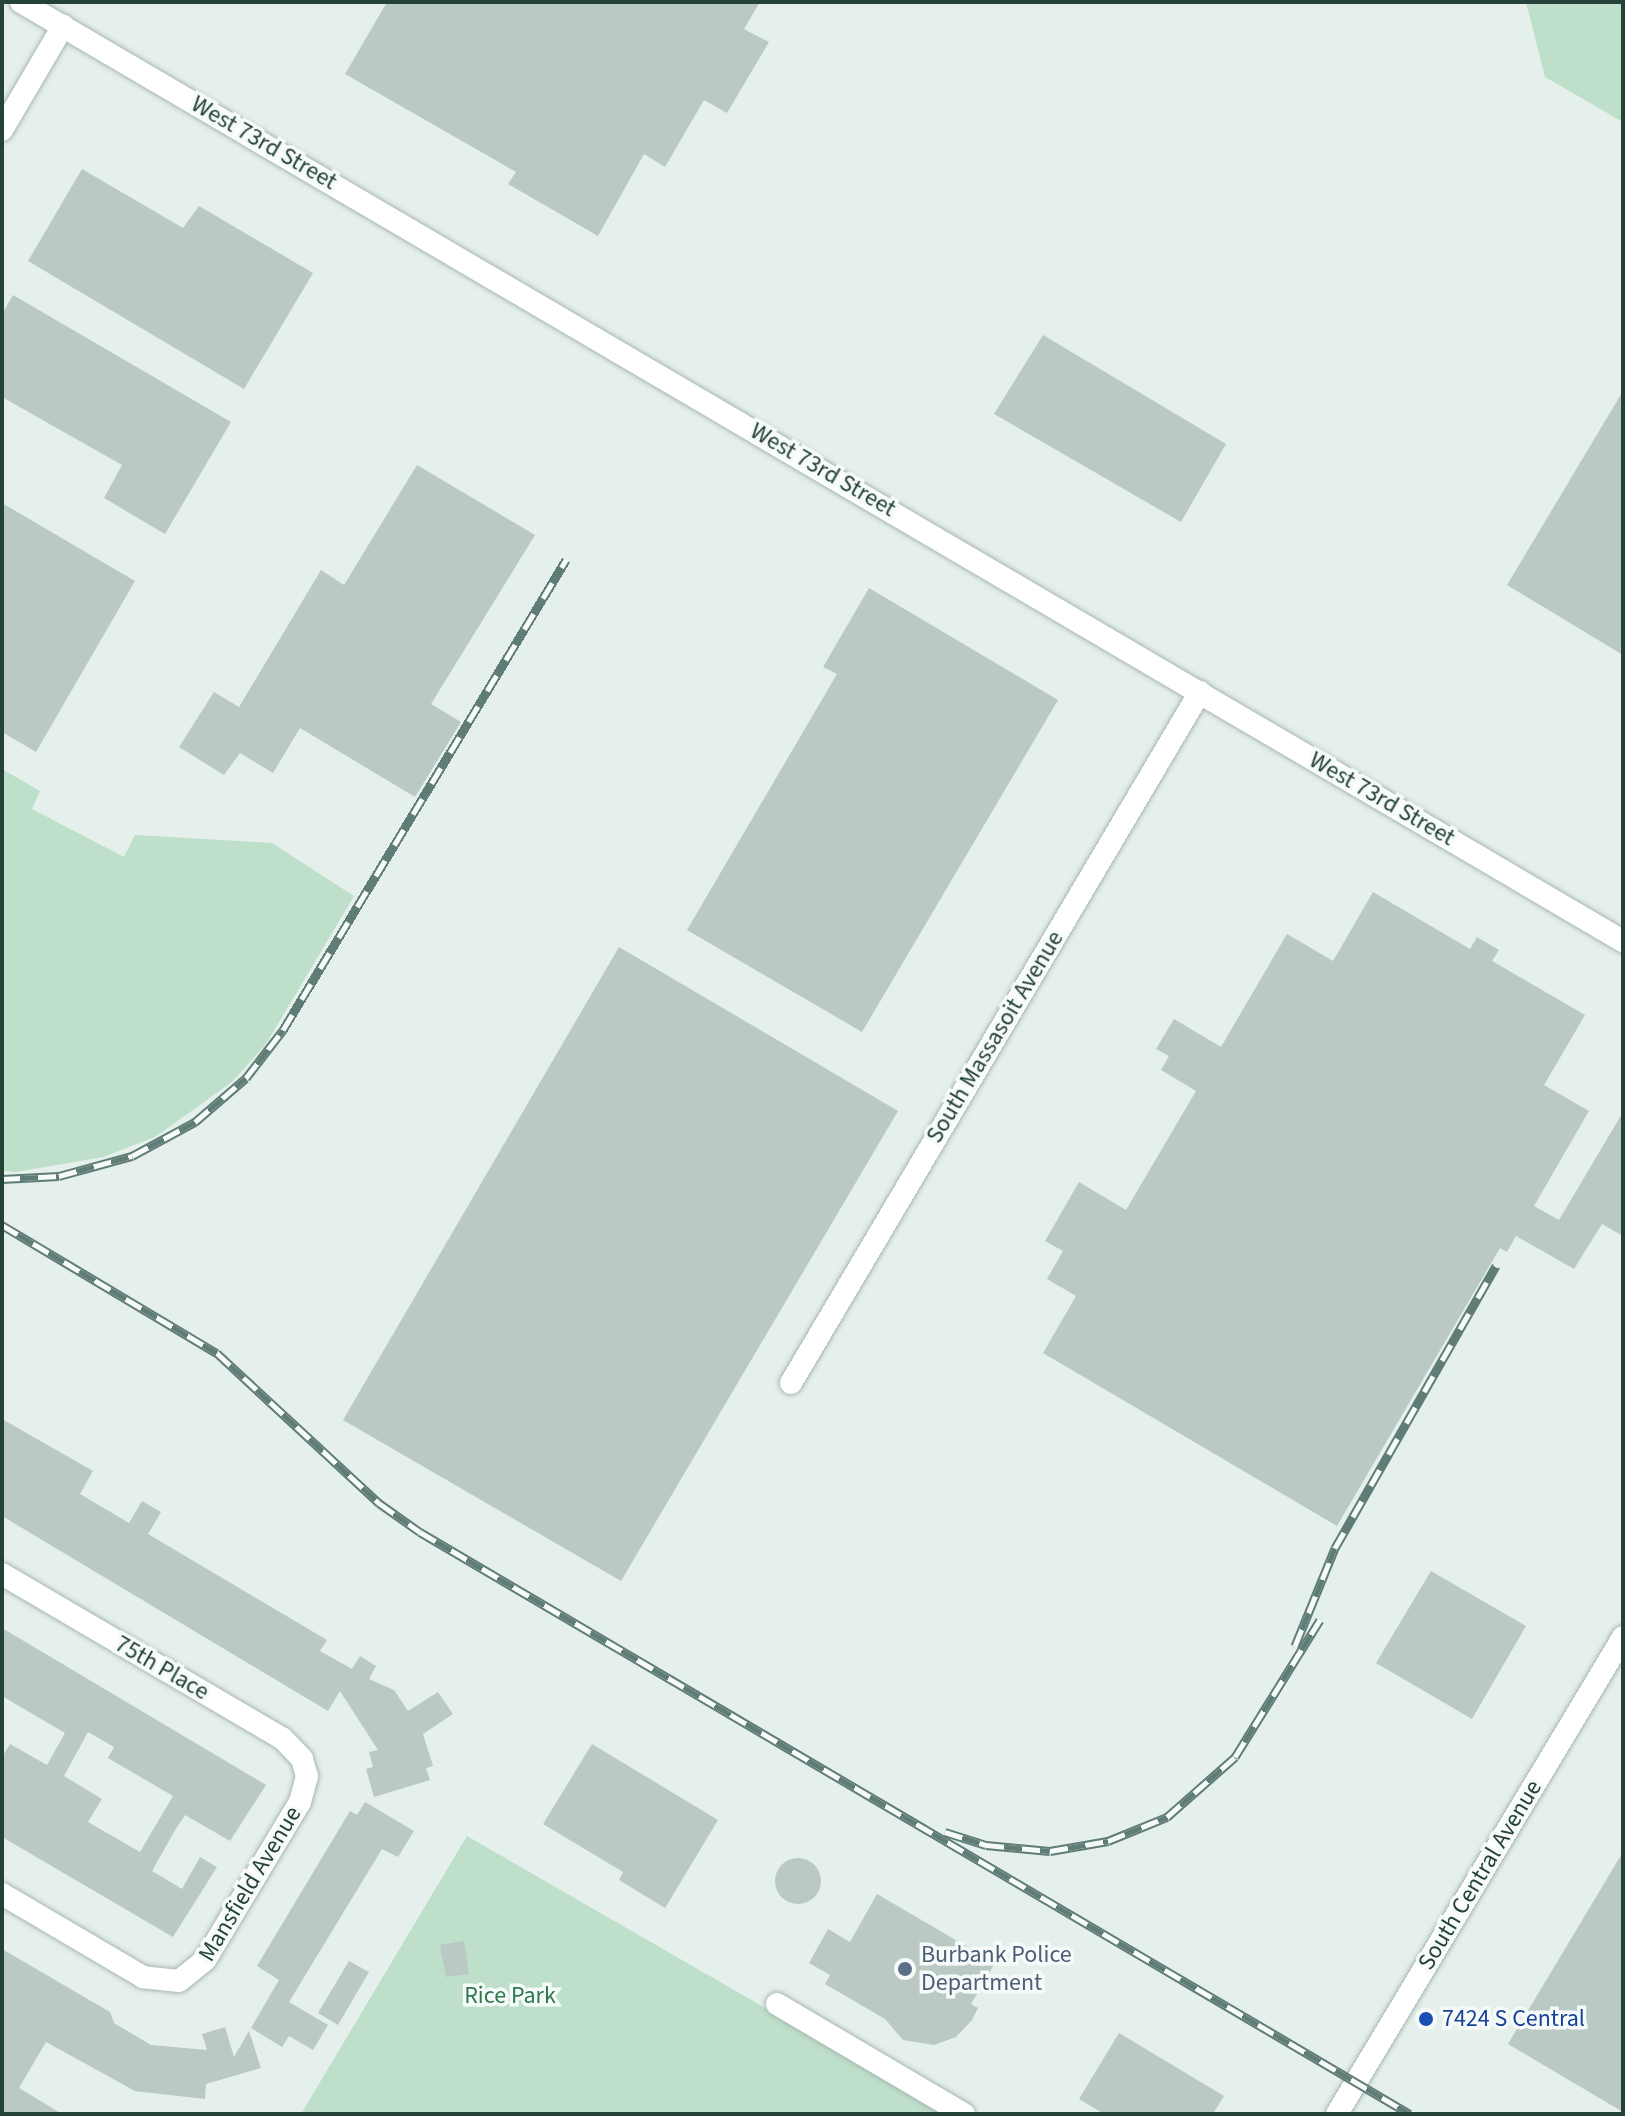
<!DOCTYPE html>
<style>
body{margin:0}
#map{position:relative;width:1625px;height:2116px;overflow:hidden;background:#e5efeb;font-family:"Source Sans 3",sans-serif}
div>[style]{position:absolute}
.green>*{inset:0;background:#bedfc9}
.building>*{inset:0;background:#bac9c4}
.round{border-radius:50%}
.roads{filter:drop-shadow(0 0 2px #a7b7b2) drop-shadow(0 0 2px #a7b7b2)}
.minor>*{height:22px;margin:-11px;padding:0 11px;transform-origin:11px;border-radius:11px;background:#fff}
.rail>*{height:9px;margin-top:-4.5px;transform-origin:0;background:repeating-linear-gradient(90deg,#f6fbf9 0 18px,#5f7c76 0 36px);box-sizing:border-box;border-block:2px solid #5f7c76}
.dots>*{width:22px;height:22px;translate:-50% -50%;box-sizing:border-box;border:4px solid #f6fbf9;border-radius:50%}
span{translate:-50% -50%;white-space:nowrap;text-align:center;line-height:1.15;-webkit-text-stroke:7px #f6fbf9;paint-order:stroke}
.street-label{font-size:24px;color:#24413a}
.service-label{font-size:24px;color:#4e5e75}
.left{translate:0 -50%;text-align:left}
.park-label{font-size:24px;color:#2d794e}
.transit-label{font-size:24px;color:#164399}
.frame{position:absolute;inset:0;border:4px solid #24413a;pointer-events:none}
</style>
<div id="map">
<div class="green">
<div style="clip-path:polygon(1526px 2px,1623px 2px,1623px 122px,1545px 77px)"></div>
<div style="clip-path:polygon(2px 769px,40px 791px,32px 809px,124px 857px,135px 835px,272px 843px,354px 896px,266px 1044px,232px 1082px,155px 1137px,103px 1157px,16px 1172px,2px 1171px)"></div>
<div style="clip-path:polygon(467px 1836px,949px 2114px,301px 2114px)"></div>
</div>
<div class="building">
<div style="clip-path:polygon(387px 2px,760px 2px,744px 29px,769px 42px,727px 113px,704px 100px,665px 167px,644px 154px,598px 236px,508px 184px,516px 172px,345px 74px)"></div>
<div style="clip-path:polygon(82px 169px,183px 228px,199px 206px,313px 273px,244px 389px,28px 261px)"></div>
<div style="clip-path:polygon(13px 295px,231px 422px,165px 534px,104px 498px,122px 465px,2px 397px,2px 314px)"></div>
<div style="clip-path:polygon(1043px 335px,1226px 444px,1181px 522px,994px 414px)"></div>
<div style="clip-path:polygon(1623px 391px,1623px 655px,1507px 585px)"></div>
<div style="clip-path:polygon(417px 465px,535px 535px,431px 704px,461px 722px,415px 797px,300px 728px,273px 773px,240px 753px,224px 775px,179px 747px,214px 692px,239px 707px,321px 570px,344px 585px)"></div>
<div style="clip-path:polygon(2px 503px,135px 581px,36px 752px,2px 732px)"></div>
<div style="clip-path:polygon(869px 588px,1058px 700px,862px 1032px,687px 930px,837px 674px,823px 667px)"></div>
<div style="clip-path:polygon(1373px 892px,1470px 949px,1477px 937px,1499px 950px,1492px 961px,1585px 1015px,1544px 1085px,1589px 1111px,1534px 1206px,1559px 1220px,1623px 1112px,1623px 1236px,1602px 1224px,1574px 1269px,1516px 1236px,1507px 1252px,1500px 1248px,1337px 1526px,1043px 1353px,1076px 1296px,1047px 1279px,1063px 1251px,1045px 1241px,1079px 1182px,1126px 1210px,1196px 1091px,1161px 1070px,1169px 1056px,1156px 1049px,1174px 1019px,1221px 1047px,1287px 934px,1333px 961px)"></div>
<div style="clip-path:polygon(619px 947px,898px 1111px,621px 1581px,343px 1420px)"></div>
<div style="clip-path:polygon(2px 1419px,93px 1471px,80px 1494px,129px 1523px,142px 1501px,161px 1512px,148px 1534px,327px 1640px,320px 1651px,352px 1669px,360px 1656px,376px 1666px,369px 1679px,394px 1690px,408px 1711px,438px 1692px,453px 1714px,423px 1734px,433px 1766px,426px 1768px,430px 1780px,374px 1797px,366px 1769px,373px 1767px,369px 1752px,378px 1750px,340px 1691px,328px 1711px,2px 1516px)"></div>
<div style="clip-path:polygon(1431px 1571px,1526px 1626px,1472px 1719px,1376px 1663px)"></div>
<div style="clip-path:polygon(evenodd,2px 1628px,266px 1785px,230px 1841px,185px 1815px,174px 1832px,152px 1871px,182px 1889px,200px 1857px,217px 1867px,173px 1937px,2px 1837px,2px 1757px,10px 1744px,47px 1765px,65px 1733px,2px 1696px,2px 1628px,88px 1732px,114px 1747px,108px 1758px,173px 1796px,140px 1852px,88px 1822px,102px 1799px,64px 1776px,88px 1732px)"></div>
<div style="clip-path:polygon(592px 1744px,718px 1820px,665px 1908px,619px 1880px,623px 1872px,543px 1824px)"></div>
<div style="clip-path:polygon(365px 1802px,414px 1831px,398px 1857px,382px 1849px,289px 2002px,328px 2025px,313px 2050px,289px 2036px,282px 2047px,251px 2028px,279px 1980px,257px 1966px,350px 1811px,357px 1815px)"></div>
<div style="clip-path:polygon(1623px 1852px,1623px 2112px,1508px 2044px)"></div>
<div class="round" style="left:775px;top:1858px;width:46px;height:46px"></div>
<div style="clip-path:polygon(877px 1894px,995px 1963px,971px 2004px,978px 2008px,972px 2020px,956px 2037px,934px 2045px,903px 2040px,885px 2019px,825px 1984px,830px 1975px,809px 1963px,828px 1929px,850px 1942px)"></div>
<div style="clip-path:polygon(464px 1941px,469px 1974px,446px 1977px,440px 1945px)"></div>
<div style="clip-path:polygon(2px 1949px,110px 2012px,114px 2023px,151px 2045px,207px 2050px,202px 2034px,225px 2027px,234px 2057px,249px 2031px,261px 2068px,206px 2084px,205px 2099px,135px 2091px,46px 2042px,19px 2088px,62px 2114px,2px 2114px)"></div>
<div style="clip-path:polygon(349px 1961px,369px 1972px,338px 2025px,318px 2013px)"></div>
<div style="clip-path:polygon(1119px 2033px,1224px 2096px,1213px 2114px,1104px 2114px,1079px 2099px)"></div>
</div>
<div class="roads">
<div class="minor">
<div style="left:21px;top:2px;width:1857px;rotate:30.38deg"></div>
<div style="left:2px;top:130px;width:121px;rotate:-59.6deg"></div>
<div style="left:791px;top:1383px;width:803px;rotate:-59.38deg"></div>
<div style="left:2px;top:1574px;width:324px;rotate:30.4deg"></div>
<div style="left:282px;top:1738px;width:29px;rotate:46deg"></div>
<div style="left:302px;top:1759px;width:18px;rotate:74deg"></div>
<div style="left:307px;top:1776px;width:27px;rotate:105deg"></div>
<div style="left:300px;top:1802px;width:184px;rotate:121deg"></div>
<div style="left:205px;top:1960px;width:33px;rotate:141deg"></div>
<div style="left:179px;top:1981px;width:36px;rotate:-174deg"></div>
<div style="left:143px;top:1977px;width:164px;rotate:-149.5deg"></div>
<div style="left:777px;top:2004px;width:217px;rotate:30.5deg"></div>
<div style="left:1337px;top:2114px;width:556px;rotate:-59.05deg"></div>
</div>
</div>
<div class="rail">
<div style="left:2px;top:1179px;width:57px;rotate:-3deg"></div>
<div style="left:59px;top:1176px;width:76px;rotate:-15.3deg"></div>
<div style="left:132px;top:1156px;width:72px;rotate:-28.4deg"></div>
<div style="left:195px;top:1122px;width:67px;rotate:-40.8deg"></div>
<div style="left:246px;top:1078px;width:61px;rotate:-52.4deg"></div>
<div style="left:283px;top:1030px;width:549px;rotate:-58.95deg"></div>
<div style="left:2px;top:1225px;width:250px;rotate:30.8deg"></div>
<div style="left:217px;top:1353px;width:221px;rotate:42.8deg"></div>
<div style="left:379px;top:1503px;width:50px;rotate:35.3deg"></div>
<div style="left:420px;top:1532px;width:1148px;rotate:30.45deg"></div>
<div style="left:1295px;top:1646px;width:106px;rotate:-67.8deg"></div>
<div style="left:1335px;top:1548px;width:325px;rotate:-60.3deg"></div>
<div style="left:945px;top:1832px;width:43px;rotate:17.6deg"></div>
<div style="left:986px;top:1845px;width:64px;rotate:5.4deg"></div>
<div style="left:1050px;top:1851px;width:59px;rotate:-9.8deg"></div>
<div style="left:1108px;top:1841px;width:64px;rotate:-22.1deg"></div>
<div style="left:1167px;top:1817px;width:91px;rotate:-41.4deg"></div>
<div style="left:1235px;top:1757px;width:161px;rotate:-58.2deg"></div>
</div>
<div class="dots">
<div style="left:905px;top:1969px;background:#5c6f8a"></div>
<div style="left:1426px;top:2019px;background:#1a4fb4"></div>
</div>
<div class="street-label">
<span style="left:264px;top:143px;rotate:30deg">West 73rd Street</span>
<span style="left:823px;top:470px;rotate:30deg">West 73rd Street</span>
<span style="left:1382px;top:799px;rotate:30deg">West 73rd Street</span>
<span style="left:995px;top:1037px;rotate:-59deg">South Massasoit Avenue</span>
<span style="left:162px;top:1668px;rotate:30deg">75th Place</span>
<span style="left:1480px;top:1875px;rotate:-59deg">South Central Avenue</span>
<span style="left:250px;top:1884px;rotate:-59deg">Mansfield Avenue</span>
</div>
<div class="service-label">
<span class="left" style="left:921px;top:1969px">Burbank Police<br>Department</span>
</div>
<div class="park-label">
<span style="left:510px;top:1996px">Rice Park</span>
</div>
<div class="transit-label">
<span class="left" style="left:1442px;top:2019px">7424 S Central</span>
</div>
<div class="frame"></div>
</div>
